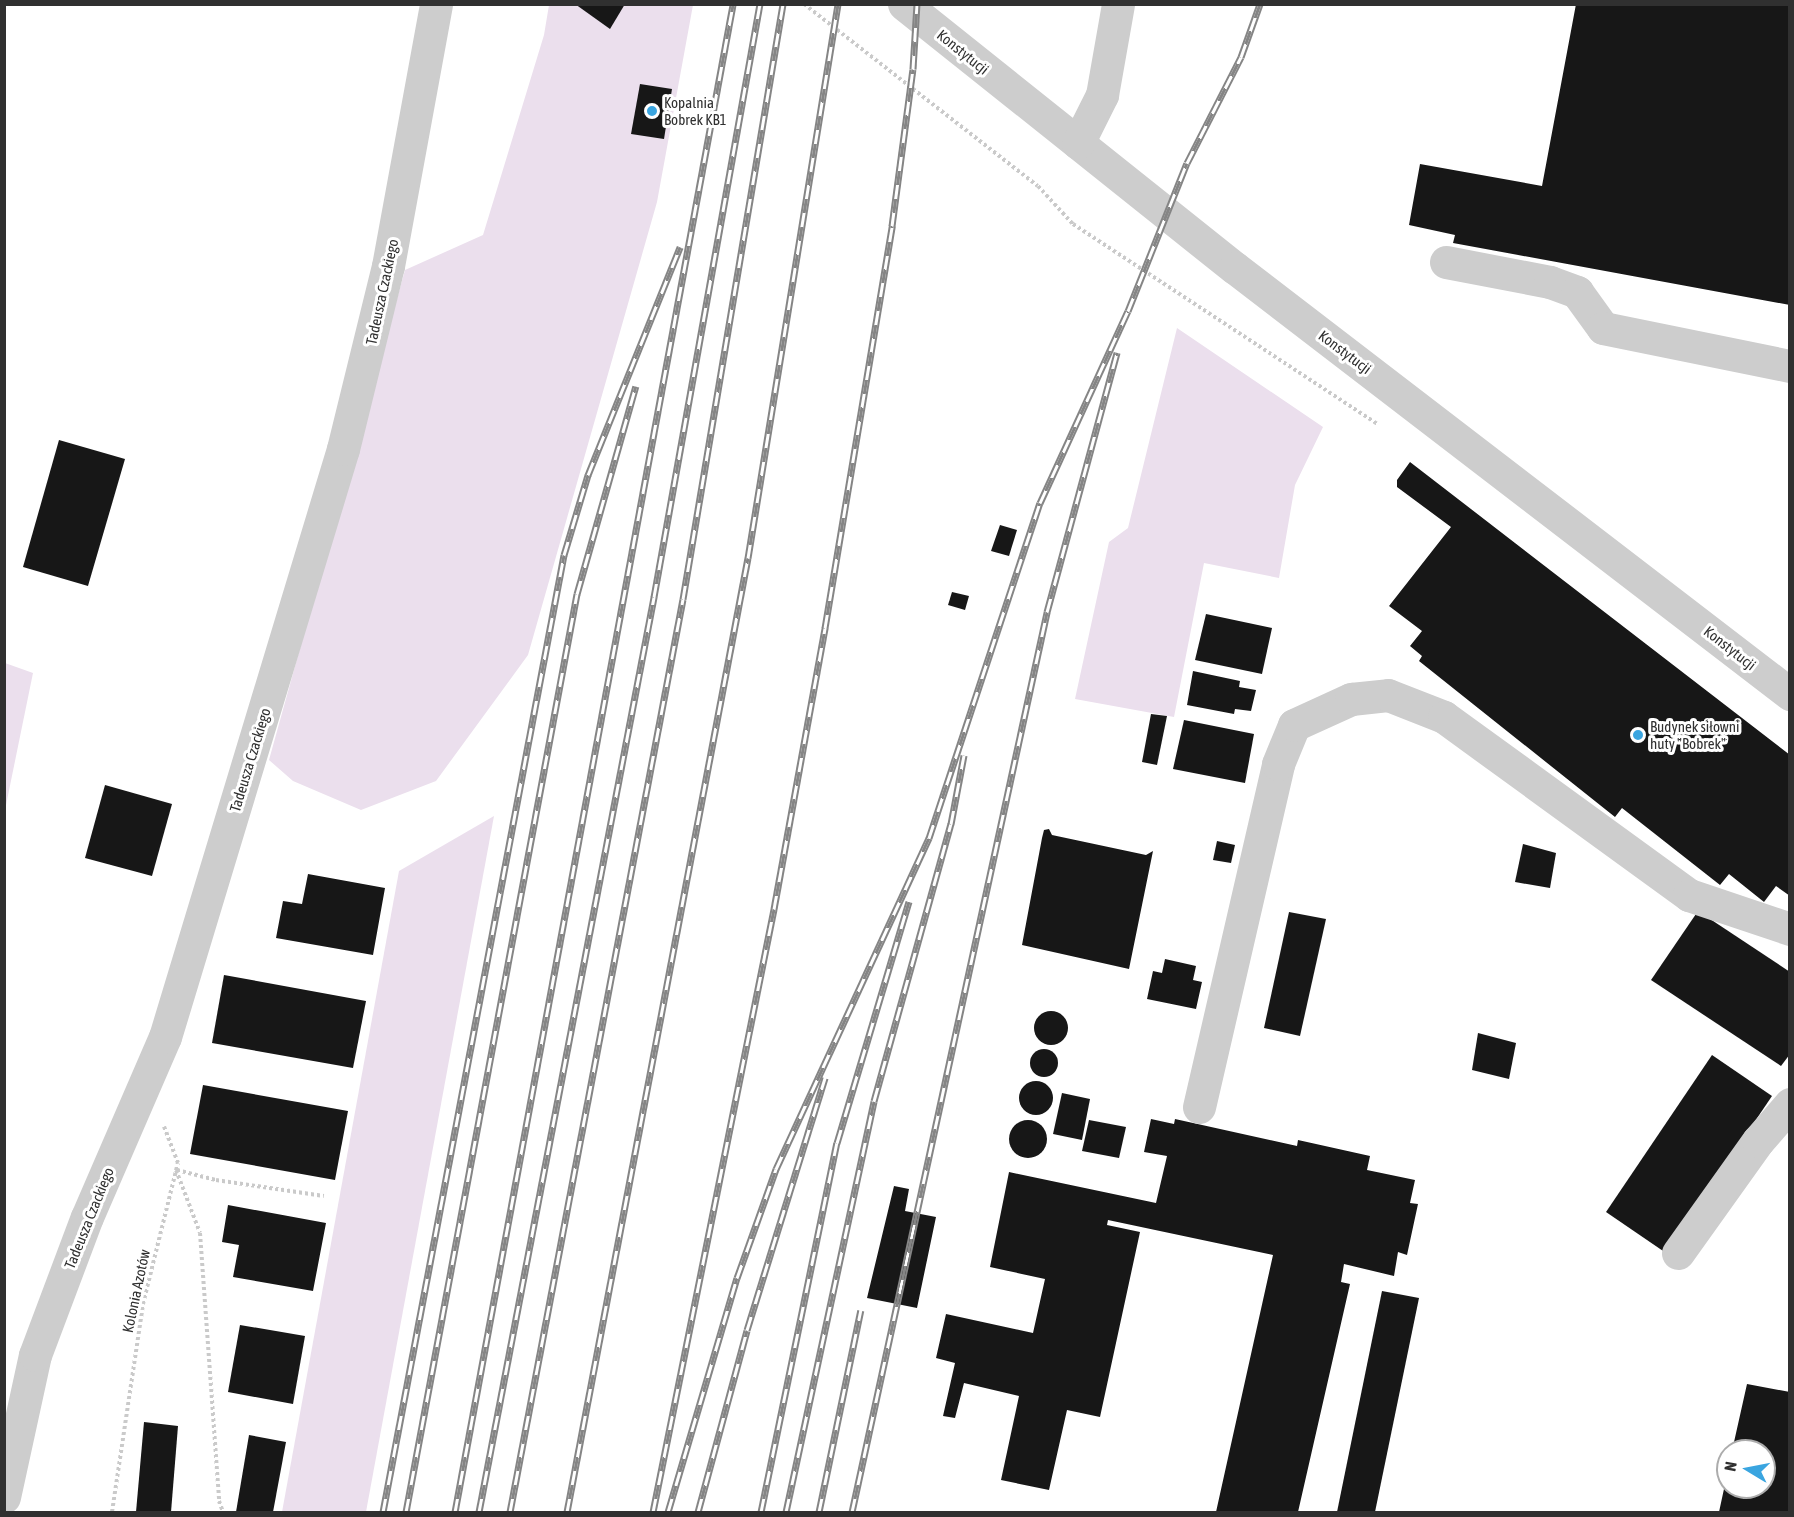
<!DOCTYPE html>
<meta charset="utf-8">
<style>
body{margin:0}
#map{position:relative;width:1794px;height:1517px;overflow:hidden;background:#fff;font-family:"Asap Condensed",sans-serif}
div>[style]{position:absolute}
.green>*{inset:0;background:#ebdfed}
.building>*{inset:0;background:#171717}
.round{border-radius:50%}
.path>*{height:4px;margin-top:-2px;transform-origin:0;background:repeating-linear-gradient(90deg,#cacaca 0 3px,transparent 0 6px)}
.minor>*{height:33px;margin:-16.5px;padding:0 16.5px;transform-origin:16.5px;border-radius:16.5px;background:#cdcdcd}
.rail>*{height:7px;margin-top:-3.5px;transform-origin:0;background:repeating-linear-gradient(90deg,#fff 0 14px,#858585 0 28px);box-sizing:border-box;border-block:2px solid #858585}
.dots>*{width:16px;height:16px;translate:-50% -50%;box-sizing:border-box;border:3px solid #fff;border-radius:50%}
span{translate:-50% -50%;white-space:nowrap;text-align:center;line-height:1.15;-webkit-text-stroke:6px #fff;paint-order:stroke}
.street-label{font-size:15px;color:#303030}
.poi-label{font-size:15px;color:#303030}
.left{translate:0 -50%;text-align:left}
.frame{position:absolute;inset:0;border:6px solid #303030;pointer-events:none}
.north{position:absolute;left:1716px;top:1439px;width:60px;height:60px;box-sizing:border-box;background:#fff;border:2px solid #acacac;border-radius:50%;rotate:280deg;font-size:16px;font-weight:700;line-height:24px;text-align:center;color:#303030}
.north::after{content:'';display:block;margin:auto;width:21px;height:27px;background:#3aa5e0;clip-path:polygon(50% 0,100% 100%,50% 72%,0 100%)}
</style>
<div id="map">
<div class="green">
<div style="clip-path:polygon(549px 5px,693px 5px,657px 202px,528px 655px,436px 781px,361px 810px,293px 781px,269px 760px,405px 270px,483px 235px,544px 35px)"></div>
<div style="clip-path:polygon(1177px 328px,1323px 427px,1295px 485px,1279px 578px,1204px 563px,1174px 717px,1075px 699px,1109px 542px,1128px 528px)"></div>
<div style="clip-path:polygon(5px 663px,33px 673px,5px 810px,4px 663px)"></div>
<div style="clip-path:polygon(494px 816px,366px 1512px,282px 1512px,399px 871px)"></div>
</div>
<div class="building">
<div style="clip-path:polygon(575px 4px,625px 4px,610px 29px)"></div>
<div style="clip-path:polygon(1576px 4px,1790px 4px,1790px 305px,1453px 243px,1455px 235px,1409px 225px,1420px 164px,1542px 186px)"></div>
<div style="clip-path:polygon(640px 84px,672px 89px,664px 139px,631px 134px)"></div>
<div style="clip-path:polygon(59px 440px,125px 459px,88px 586px,23px 567px)"></div>
<div style="clip-path:polygon(1410px 462px,1790px 755px,1790px 896px,1776px 886px,1764px 902px,1729px 874px,1720px 885px,1622px 808px,1615px 817px,1419px 661px,1422px 656px,1410px 646px,1422px 631px,1389px 606px,1451px 527px,1397px 487px,1397px 480px)"></div>
<div style="clip-path:polygon(1000px 525px,1017px 530px,1009px 556px,991px 551px)"></div>
<div style="clip-path:polygon(952px 592px,969px 596px,965px 610px,948px 605px)"></div>
<div style="clip-path:polygon(1206px 614px,1272px 628px,1262px 674px,1195px 660px)"></div>
<div style="clip-path:polygon(1193px 671px,1240px 681px,1239px 687px,1256px 690px,1251px 711px,1235px 709px,1234px 714px,1187px 705px)"></div>
<div style="clip-path:polygon(1151px 714px,1167px 716px,1157px 765px,1142px 762px)"></div>
<div style="clip-path:polygon(1184px 720px,1254px 734px,1245px 783px,1173px 769px)"></div>
<div style="clip-path:polygon(105px 785px,172px 804px,152px 876px,85px 858px)"></div>
<div style="clip-path:polygon(1049px 829px,1052px 835px,1146px 855px,1153px 851px,1129px 969px,1022px 945px,1042px 838px,1044px 830px)"></div>
<div style="clip-path:polygon(1217px 841px,1235px 845px,1231px 863px,1213px 860px)"></div>
<div style="clip-path:polygon(1523px 844px,1556px 853px,1550px 888px,1515px 882px)"></div>
<div style="clip-path:polygon(308px 874px,385px 888px,373px 955px,276px 938px,283px 901px,302px 904px)"></div>
<div style="clip-path:polygon(1698px 911px,1790px 972px,1790px 1054px,1781px 1066px,1651px 980px)"></div>
<div style="clip-path:polygon(1289px 912px,1326px 919px,1300px 1036px,1264px 1028px)"></div>
<div style="clip-path:polygon(1165px 959px,1196px 966px,1193px 980px,1202px 982px,1196px 1009px,1147px 999px,1153px 971px,1162px 973px)"></div>
<div style="clip-path:polygon(224px 975px,366px 1001px,353px 1068px,212px 1043px)"></div>
<div class="round" style="left:1034px;top:1011px;width:34px;height:34px"></div>
<div style="clip-path:polygon(1478px 1033px,1516px 1043px,1509px 1079px,1472px 1070px)"></div>
<div class="round" style="left:1030px;top:1049px;width:28px;height:28px"></div>
<div style="clip-path:polygon(1712px 1055px,1772px 1096px,1666px 1253px,1606px 1212px)"></div>
<div class="round" style="left:1019px;top:1081px;width:34px;height:34px"></div>
<div style="clip-path:polygon(203px 1085px,348px 1111px,335px 1180px,190px 1154px)"></div>
<div style="clip-path:polygon(1062px 1093px,1090px 1099px,1082px 1140px,1053px 1134px)"></div>
<div style="clip-path:polygon(1151px 1119px,1174px 1124px,1175px 1119px,1297px 1146px,1298px 1140px,1370px 1156px,1367px 1170px,1415px 1180px,1410px 1203px,1418px 1204px,1407px 1255px,1398px 1252px,1394px 1276px,1344px 1264px,1341px 1282px,1350px 1284px,1298px 1512px,1216px 1512px,1273px 1255px,1108px 1220px,1107px 1225px,1140px 1232px,1100px 1417px,1067px 1410px,1049px 1490px,1001px 1480px,1019px 1396px,964px 1383px,955px 1418px,943px 1416px,955px 1363px,936px 1358px,946px 1314px,1033px 1333px,1045px 1279px,990px 1267px,1009px 1172px,1156px 1203px,1167px 1156px,1144px 1152px)"></div>
<div class="round" style="left:1009px;top:1120px;width:38px;height:38px"></div>
<div style="clip-path:polygon(1089px 1120px,1126px 1127px,1119px 1158px,1082px 1151px)"></div>
<div style="clip-path:polygon(894px 1186px,909px 1189px,905px 1211px,936px 1217px,917px 1308px,867px 1298px)"></div>
<div style="clip-path:polygon(228px 1205px,326px 1223px,313px 1291px,233px 1277px,239px 1245px,222px 1242px)"></div>
<div style="clip-path:polygon(1382px 1291px,1419px 1298px,1375px 1512px,1337px 1512px)"></div>
<div style="clip-path:polygon(240px 1325px,305px 1336px,293px 1404px,228px 1392px)"></div>
<div style="clip-path:polygon(1747px 1384px,1790px 1392px,1790px 1512px,1719px 1512px,1727px 1475px,1728px 1487px,1764px 1487px,1764px 1451px,1732px 1451px)"></div>
<div style="clip-path:polygon(144px 1422px,178px 1426px,171px 1512px,136px 1512px)"></div>
<div style="clip-path:polygon(249px 1435px,286px 1442px,273px 1512px,236px 1512px)"></div>
</div>
<div class="path">
<div style="left:804px;top:4px;width:296px;rotate:37.9deg"></div>
<div style="left:1038px;top:186px;width:52px;rotate:47.4deg"></div>
<div style="left:1073px;top:224px;width:364px;rotate:33.3deg"></div>
<div style="left:176px;top:1170px;width:67px;rotate:69.1deg"></div>
<div style="left:200px;top:1233px;width:269px;rotate:85.9deg"></div>
<div style="left:219px;top:1501px;width:12px;rotate:70deg"></div>
<div style="left:177px;top:1170px;width:40px;rotate:14.4deg"></div>
<div style="left:216px;top:1180px;width:109px;rotate:8.4deg"></div>
<div style="left:112px;top:1512px;width:210px;rotate:-81.5deg"></div>
<div style="left:143px;top:1304px;width:145px;rotate:-76.1deg"></div>
<div style="left:178px;top:1163px;width:39px;rotate:-111deg"></div>
</div>
<div class="minor">
<div style="left:904px;top:4px;width:423px;rotate:38.6deg"></div>
<div style="left:1235px;top:268px;width:700px;rotate:37.51deg"></div>
<div style="left:1078px;top:143px;width:54px;rotate:-63.4deg"></div>
<div style="left:1102px;top:95px;width:92px;rotate:-80deg"></div>
<div style="left:1446px;top:262px;width:106px;rotate:10.9deg"></div>
<div style="left:1550px;top:282px;width:29px;rotate:20deg"></div>
<div style="left:1577px;top:292px;width:44px;rotate:54.2deg"></div>
<div style="left:1603px;top:328px;width:191px;rotate:11.5deg"></div>
<div style="left:1199px;top:1107px;width:352px;rotate:-77deg"></div>
<div style="left:1278px;top:764px;width:42px;rotate:-67.7deg"></div>
<div style="left:1294px;top:725px;width:63px;rotate:-24.5deg"></div>
<div style="left:1351px;top:699px;width:37px;rotate:-6deg"></div>
<div style="left:1388px;top:695px;width:60px;rotate:21.4deg"></div>
<div style="left:1444px;top:717px;width:303px;rotate:36deg"></div>
<div style="left:1689px;top:895px;width:107px;rotate:18.6deg"></div>
<div style="left:1678px;top:1253px;width:138px;rotate:-54.5deg"></div>
<div style="left:1758px;top:1141px;width:49px;rotate:-49.1deg"></div>
<div style="left:4px;top:1497px;width:145px;rotate:-77.7deg"></div>
<div style="left:35px;top:1355px;width:147px;rotate:-69.4deg"></div>
<div style="left:87px;top:1217px;width:196px;rotate:-66.6deg"></div>
<div style="left:165px;top:1037px;width:614px;rotate:-73.16deg"></div>
<div style="left:343px;top:449px;width:188px;rotate:-76.2deg"></div>
<div style="left:388px;top:266px;width:266px;rotate:-79.6deg"></div>
</div>
<div class="rail">
<div style="left:383px;top:1512px;width:974px;rotate:-79.29deg"></div>
<div style="left:564px;top:555px;width:84px;rotate:-73.3deg"></div>
<div style="left:588px;top:475px;width:246px;rotate:-68deg"></div>
<div style="left:406px;top:1512px;width:934px;rotate:-79.45deg"></div>
<div style="left:577px;top:594px;width:216px;rotate:-74.2deg"></div>
<div style="left:455px;top:1512px;width:1533px;rotate:-79.55deg"></div>
<div style="left:479px;top:1512px;width:932px;rotate:-79.17deg"></div>
<div style="left:654px;top:597px;width:602px;rotate:-79.87deg"></div>
<div style="left:510px;top:1512px;width:929px;rotate:-79.27deg"></div>
<div style="left:683px;top:599px;width:603px;rotate:-80.46deg"></div>
<div style="left:567px;top:1512px;width:971px;rotate:-79.26deg"></div>
<div style="left:748px;top:558px;width:561px;rotate:-80.77deg"></div>
<div style="left:653px;top:1512px;width:615px;rotate:-78.65deg"></div>
<div style="left:774px;top:909px;width:286px;rotate:-79.7deg"></div>
<div style="left:825px;top:628px;width:408px;rotate:-80.5deg"></div>
<div style="left:892px;top:226px;width:158px;rotate:-82.4deg"></div>
<div style="left:913px;top:69px;width:65px;rotate:-86.5deg"></div>
<div style="left:668px;top:1512px;width:244px;rotate:-73.6deg"></div>
<div style="left:737px;top:1278px;width:116px;rotate:-70.3deg"></div>
<div style="left:776px;top:1169px;width:365px;rotate:-65.2deg"></div>
<div style="left:929px;top:838px;width:353px;rotate:-71.7deg"></div>
<div style="left:1040px;top:503px;width:211px;rotate:-65.4deg"></div>
<div style="left:1128px;top:311px;width:159px;rotate:-68.3deg"></div>
<div style="left:1187px;top:163px;width:119px;rotate:-63deg"></div>
<div style="left:1241px;top:57px;width:56px;rotate:-70.3deg"></div>
<div style="left:698px;top:1512px;width:188px;rotate:-74.9deg"></div>
<div style="left:747px;top:1330px;width:264px;rotate:-72.8deg"></div>
<div style="left:761px;top:1512px;width:377px;rotate:-78.4deg"></div>
<div style="left:837px;top:1143px;width:252px;rotate:-73.4deg"></div>
<div style="left:786px;top:1512px;width:420px;rotate:-77.9deg"></div>
<div style="left:874px;top:1101px;width:288px;rotate:-74.5deg"></div>
<div style="left:951px;top:824px;width:70px;rotate:-79.3deg"></div>
<div style="left:819px;top:1512px;width:206px;rotate:-78.3deg"></div>
<div style="left:852px;top:1512px;width:921px;rotate:-77.77deg"></div>
<div style="left:1047px;top:612px;width:269px;rotate:-74.9deg"></div>
</div>
<div class="dots">
<div style="left:652px;top:111px;background:#3aa5e0"></div>
<div style="left:1638px;top:735px;background:#3aa5e0"></div>
</div>
<div class="street-label">
<span style="left:963px;top:52px;rotate:39deg">Konstytucji</span>
<span style="left:382px;top:292px;rotate:-78deg">Tadeusza Czackiego</span>
<span style="left:1345px;top:352px;rotate:37deg">Konstytucji</span>
<span style="left:1730px;top:648px;rotate:38deg">Konstytucji</span>
<span style="left:250px;top:760px;rotate:-73deg">Tadeusza Czackiego</span>
<span style="left:89px;top:1218px;rotate:-68deg">Tadeusza Czackiego</span>
<span style="left:136px;top:1291px;rotate:-78deg">Kolonia Azotów</span>
</div>
<div class="poi-label">
<span class="left" style="left:664px;top:111px">Kopalnia<br>Bobrek KB1</span>
<span class="left" style="left:1650px;top:735px">Budynek siłowni<br>huty "Bobrek"</span>
</div>
<div class="frame"></div>
<div class="north">N</div>
</div>
